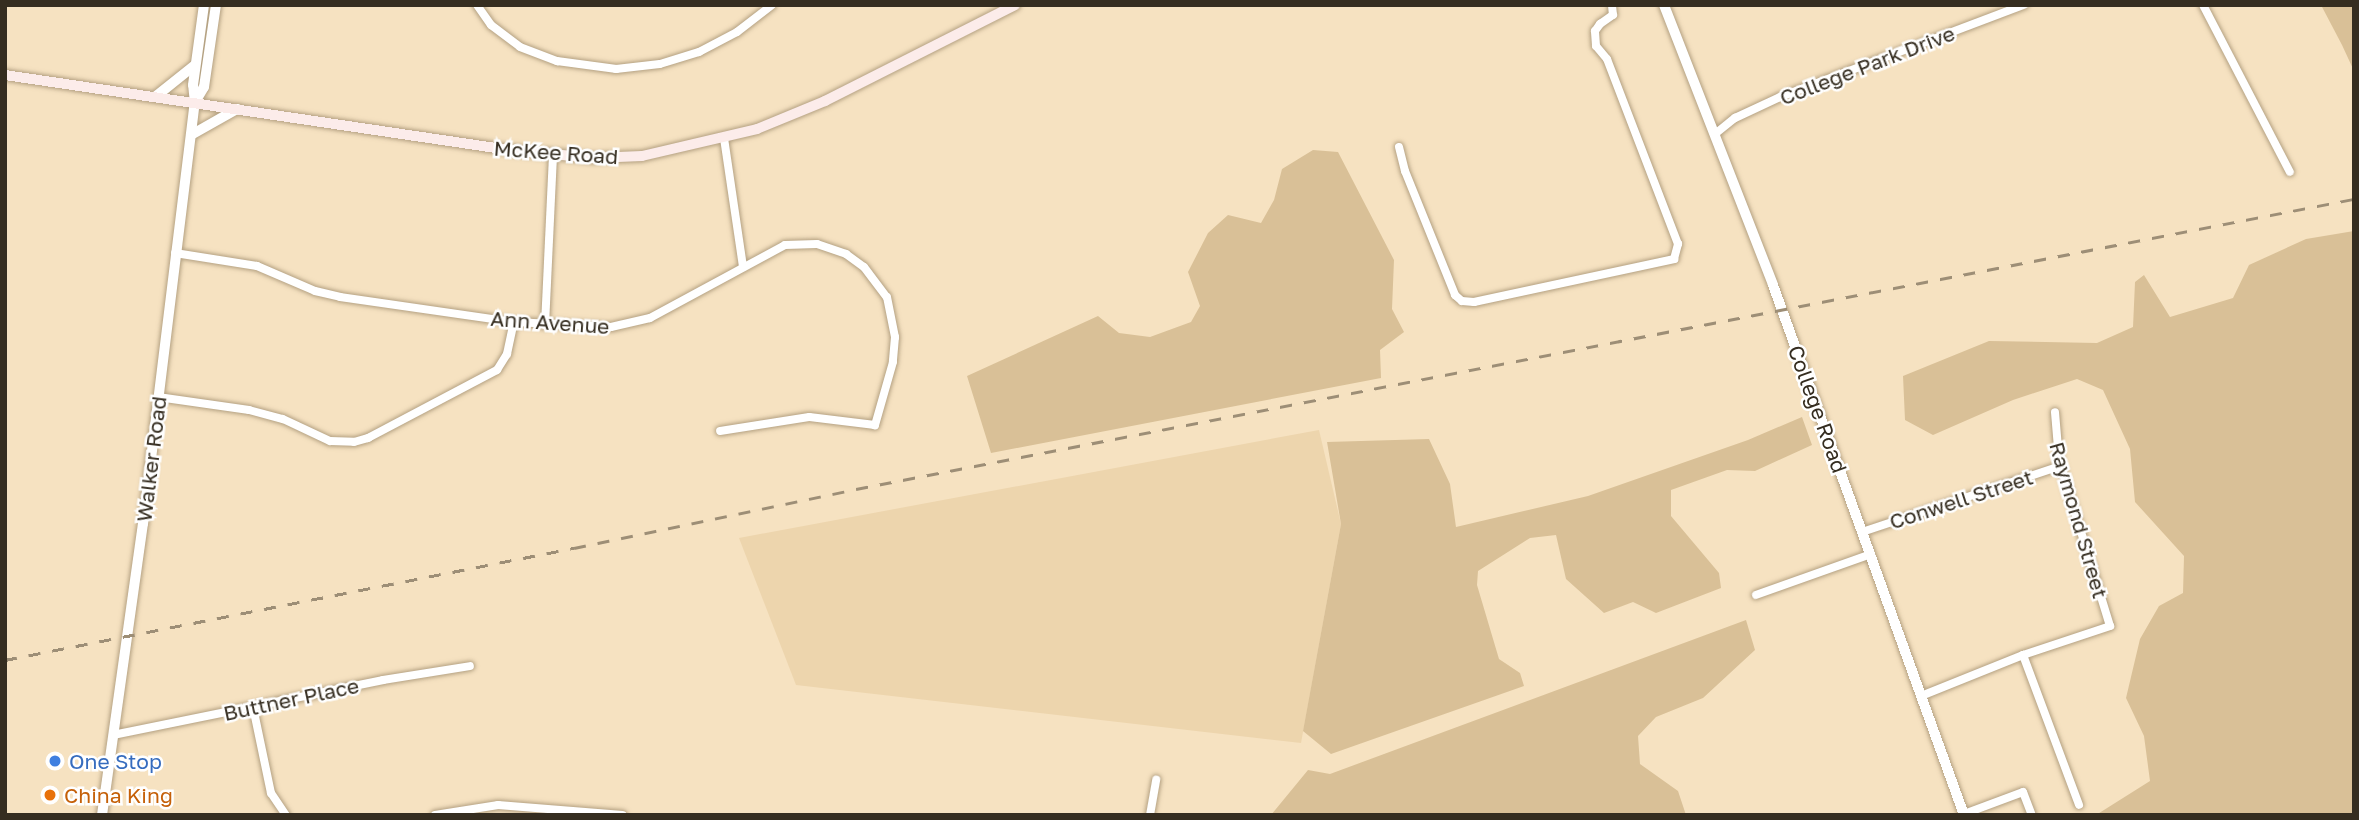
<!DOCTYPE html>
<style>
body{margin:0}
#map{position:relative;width:2359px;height:820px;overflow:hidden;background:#f6e2c1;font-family:"Golos Text",sans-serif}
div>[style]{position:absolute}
.built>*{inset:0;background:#edd5ad}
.green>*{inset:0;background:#d9c097}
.roads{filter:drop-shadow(0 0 2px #b4a182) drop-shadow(0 0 2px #b4a182)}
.minor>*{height:8px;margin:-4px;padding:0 4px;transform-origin:4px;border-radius:4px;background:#fff}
.tertiary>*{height:10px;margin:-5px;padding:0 5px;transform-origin:5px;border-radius:5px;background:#fff}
.secondary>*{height:10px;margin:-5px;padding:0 5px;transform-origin:5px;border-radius:5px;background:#fcecea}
.rail>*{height:2.5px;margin-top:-1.25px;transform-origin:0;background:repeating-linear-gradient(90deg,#9d8e76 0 12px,transparent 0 24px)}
.dots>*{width:19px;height:19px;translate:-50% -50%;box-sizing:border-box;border:4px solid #fff;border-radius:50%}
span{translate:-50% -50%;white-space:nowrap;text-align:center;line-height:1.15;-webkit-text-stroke:5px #fff;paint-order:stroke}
.street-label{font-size:21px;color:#352d20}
.shop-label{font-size:21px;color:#366cbe}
.left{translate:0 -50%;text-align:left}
.food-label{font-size:21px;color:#c56008}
.frame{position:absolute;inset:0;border:7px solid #352d20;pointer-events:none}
</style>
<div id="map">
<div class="built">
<div style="clip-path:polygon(1319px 430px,1341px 524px,1301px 743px,796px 685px,739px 538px)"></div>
</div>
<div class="green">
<div style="clip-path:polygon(2321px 5px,2354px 5px,2354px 71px,2342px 45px)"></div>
<div style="clip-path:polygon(1313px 150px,1338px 152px,1394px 260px,1392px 309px,1404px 332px,1380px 350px,1381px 378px,991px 453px,967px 376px,1098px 316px,1119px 333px,1150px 337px,1191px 322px,1200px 306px,1188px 272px,1208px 233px,1228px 215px,1261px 223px,1274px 200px,1282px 169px)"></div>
<div style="clip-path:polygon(2354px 231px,2354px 815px,2096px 815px,2150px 781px,2144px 736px,2126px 698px,2140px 639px,2159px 606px,2183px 593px,2184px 556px,2135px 502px,2130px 449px,2103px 390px,2077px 379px,2013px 400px,1933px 435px,1905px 420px,1903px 376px,1989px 341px,2097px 343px,2133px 327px,2135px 282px,2144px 275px,2170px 317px,2233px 298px,2249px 265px,2306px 239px)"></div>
<div style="clip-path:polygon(1802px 417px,1812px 445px,1755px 471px,1727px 470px,1671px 490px,1671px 516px,1719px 573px,1721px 588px,1656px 613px,1633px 602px,1604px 613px,1566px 579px,1556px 535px,1530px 538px,1478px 571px,1477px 585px,1499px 659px,1520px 673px,1524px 686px,1331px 754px,1303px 731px,1341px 524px,1327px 442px,1429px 439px,1450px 484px,1456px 527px,1588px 496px,1748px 440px)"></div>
<div style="clip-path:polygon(1746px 620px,1755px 650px,1703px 698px,1656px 717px,1638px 736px,1640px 764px,1678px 791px,1686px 815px,1271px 815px,1308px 770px,1330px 774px)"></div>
</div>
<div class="roads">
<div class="minor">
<div style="left:477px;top:5px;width:24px;rotate:55deg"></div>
<div style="left:491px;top:25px;width:36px;rotate:37deg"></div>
<div style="left:520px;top:47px;width:40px;rotate:21deg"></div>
<div style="left:557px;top:61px;width:60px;rotate:7.7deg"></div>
<div style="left:616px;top:69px;width:44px;rotate:-6.5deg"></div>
<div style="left:660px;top:64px;width:41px;rotate:-17.1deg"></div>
<div style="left:699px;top:52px;width:43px;rotate:-27.8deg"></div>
<div style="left:737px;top:32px;width:44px;rotate:-37.6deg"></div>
<div style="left:2203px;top:5px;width:188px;rotate:62.5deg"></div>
<div style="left:1715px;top:134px;width:26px;rotate:-39deg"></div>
<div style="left:1735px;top:118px;width:50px;rotate:-25deg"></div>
<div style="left:1780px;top:97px;width:261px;rotate:-20.7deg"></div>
<div style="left:724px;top:138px;width:130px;rotate:81.6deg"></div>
<div style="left:1399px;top:147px;width:25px;rotate:76deg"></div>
<div style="left:1405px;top:171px;width:134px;rotate:68deg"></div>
<div style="left:1455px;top:295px;width:9px;rotate:41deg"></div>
<div style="left:1462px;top:301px;width:12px;rotate:5deg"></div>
<div style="left:1474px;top:302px;width:205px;rotate:-12.1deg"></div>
<div style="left:1674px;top:259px;width:16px;rotate:-75deg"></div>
<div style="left:1678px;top:244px;width:198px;rotate:-111deg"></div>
<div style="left:1607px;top:59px;width:17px;rotate:-130deg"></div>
<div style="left:1596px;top:46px;width:15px;rotate:-94deg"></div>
<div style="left:1595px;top:31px;width:9px;rotate:-54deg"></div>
<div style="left:1600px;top:24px;width:16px;rotate:-35deg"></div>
<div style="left:1613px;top:15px;width:10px;rotate:-96deg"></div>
<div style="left:175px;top:253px;width:83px;rotate:9deg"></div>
<div style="left:257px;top:266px;width:63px;rotate:23.3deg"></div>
<div style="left:315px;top:291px;width:26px;rotate:13deg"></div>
<div style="left:340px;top:297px;width:176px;rotate:8.2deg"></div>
<div style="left:514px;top:322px;width:97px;rotate:3deg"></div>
<div style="left:611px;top:327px;width:40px;rotate:-13deg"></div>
<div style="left:650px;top:318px;width:153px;rotate:-28.4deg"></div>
<div style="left:785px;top:245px;width:32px;rotate:-2deg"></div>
<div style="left:817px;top:244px;width:31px;rotate:19deg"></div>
<div style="left:846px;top:254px;width:22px;rotate:36deg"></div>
<div style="left:864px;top:267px;width:38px;rotate:53deg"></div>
<div style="left:887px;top:297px;width:41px;rotate:78.7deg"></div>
<div style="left:895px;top:337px;width:25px;rotate:95deg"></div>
<div style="left:893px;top:362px;width:66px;rotate:105.9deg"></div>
<div style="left:875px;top:425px;width:66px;rotate:-173.1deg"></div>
<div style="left:809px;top:417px;width:90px;rotate:171.1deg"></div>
<div style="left:545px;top:325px;width:169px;rotate:-87.3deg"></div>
<div style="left:158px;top:397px;width:92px;rotate:8.1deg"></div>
<div style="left:249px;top:410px;width:35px;rotate:15deg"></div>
<div style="left:283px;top:419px;width:52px;rotate:25.1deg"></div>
<div style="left:330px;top:441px;width:24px;rotate:2deg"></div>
<div style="left:354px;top:442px;width:15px;rotate:-16deg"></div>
<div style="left:368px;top:438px;width:146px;rotate:-27.8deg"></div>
<div style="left:497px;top:370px;width:19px;rotate:-58deg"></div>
<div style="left:507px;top:354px;width:33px;rotate:-78deg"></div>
<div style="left:1862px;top:532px;width:209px;rotate:-18.4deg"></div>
<div style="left:1756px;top:595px;width:122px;rotate:-19.6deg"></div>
<div style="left:2023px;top:655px;width:160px;rotate:69.5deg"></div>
<div style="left:1921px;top:696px;width:110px;rotate:-21.9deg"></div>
<div style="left:2023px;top:655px;width:92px;rotate:-18.4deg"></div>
<div style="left:2110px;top:626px;width:174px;rotate:-107.1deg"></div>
<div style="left:2059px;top:460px;width:48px;rotate:-94.8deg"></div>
<div style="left:253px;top:707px;width:88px;rotate:78.2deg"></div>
<div style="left:271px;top:793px;width:27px;rotate:56deg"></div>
<div style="left:113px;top:735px;width:276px;rotate:-11.5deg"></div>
<div style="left:383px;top:680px;width:88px;rotate:-9.1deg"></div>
<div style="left:1964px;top:814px;width:63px;rotate:-20.4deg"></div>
<div style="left:2023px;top:792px;width:25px;rotate:69deg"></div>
<div style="left:435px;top:815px;width:64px;rotate:-9deg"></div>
<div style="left:498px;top:805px;width:125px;rotate:4.6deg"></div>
<div style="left:1150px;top:815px;width:36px;rotate:-80deg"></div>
</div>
<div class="tertiary">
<div style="left:1664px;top:5px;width:300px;rotate:68.7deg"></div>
<div style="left:1773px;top:285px;width:563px;rotate:70.18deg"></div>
<div style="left:155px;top:97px;width:51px;rotate:-38.7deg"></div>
<div style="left:195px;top:102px;width:17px;rotate:-59deg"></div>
<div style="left:204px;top:87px;width:83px;rotate:-81.7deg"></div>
<div style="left:191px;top:135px;width:53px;rotate:-29.5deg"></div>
<div style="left:102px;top:815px;width:294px;rotate:-82deg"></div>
<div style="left:143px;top:524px;width:424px;rotate:-83deg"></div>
<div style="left:195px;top:103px;width:18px;rotate:-96deg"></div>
<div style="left:193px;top:85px;width:81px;rotate:-82.2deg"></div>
</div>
<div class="secondary">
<div style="left:5px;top:75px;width:510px;rotate:8.46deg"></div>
<div style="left:509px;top:150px;width:85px;rotate:5.4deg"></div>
<div style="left:594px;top:158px;width:48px;rotate:-2.4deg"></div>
<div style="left:642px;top:156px;width:118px;rotate:-13.2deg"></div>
<div style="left:757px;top:129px;width:74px;rotate:-22.4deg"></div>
<div style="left:825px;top:101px;width:213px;rotate:-26.8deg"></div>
</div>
</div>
<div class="rail">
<div style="left:5px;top:660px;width:580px;rotate:-11.14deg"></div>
<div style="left:574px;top:548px;width:288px;rotate:-11.8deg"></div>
<div style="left:856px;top:489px;width:1526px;rotate:-10.96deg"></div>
</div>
<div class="dots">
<div style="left:55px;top:761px;background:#3f7fe0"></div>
<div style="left:50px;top:795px;background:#e8710a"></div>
</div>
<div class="street-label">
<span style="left:1867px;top:65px;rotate:-21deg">College Park Drive</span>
<span style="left:556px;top:152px;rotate:4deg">McKee Road</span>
<span style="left:550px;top:322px;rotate:4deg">Ann Avenue</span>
<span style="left:1818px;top:409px;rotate:70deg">College Road</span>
<span style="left:151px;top:459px;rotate:-83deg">Walker Road</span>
<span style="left:1961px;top:499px;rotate:-18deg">Conwell Street</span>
<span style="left:2079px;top:520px;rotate:74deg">Raymond Street</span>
<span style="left:291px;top:699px;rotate:-12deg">Buttner Place</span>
</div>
<div class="shop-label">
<span class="left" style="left:69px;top:761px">One Stop</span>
</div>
<div class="food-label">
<span class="left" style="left:64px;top:795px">China King</span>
</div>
<div class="frame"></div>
</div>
